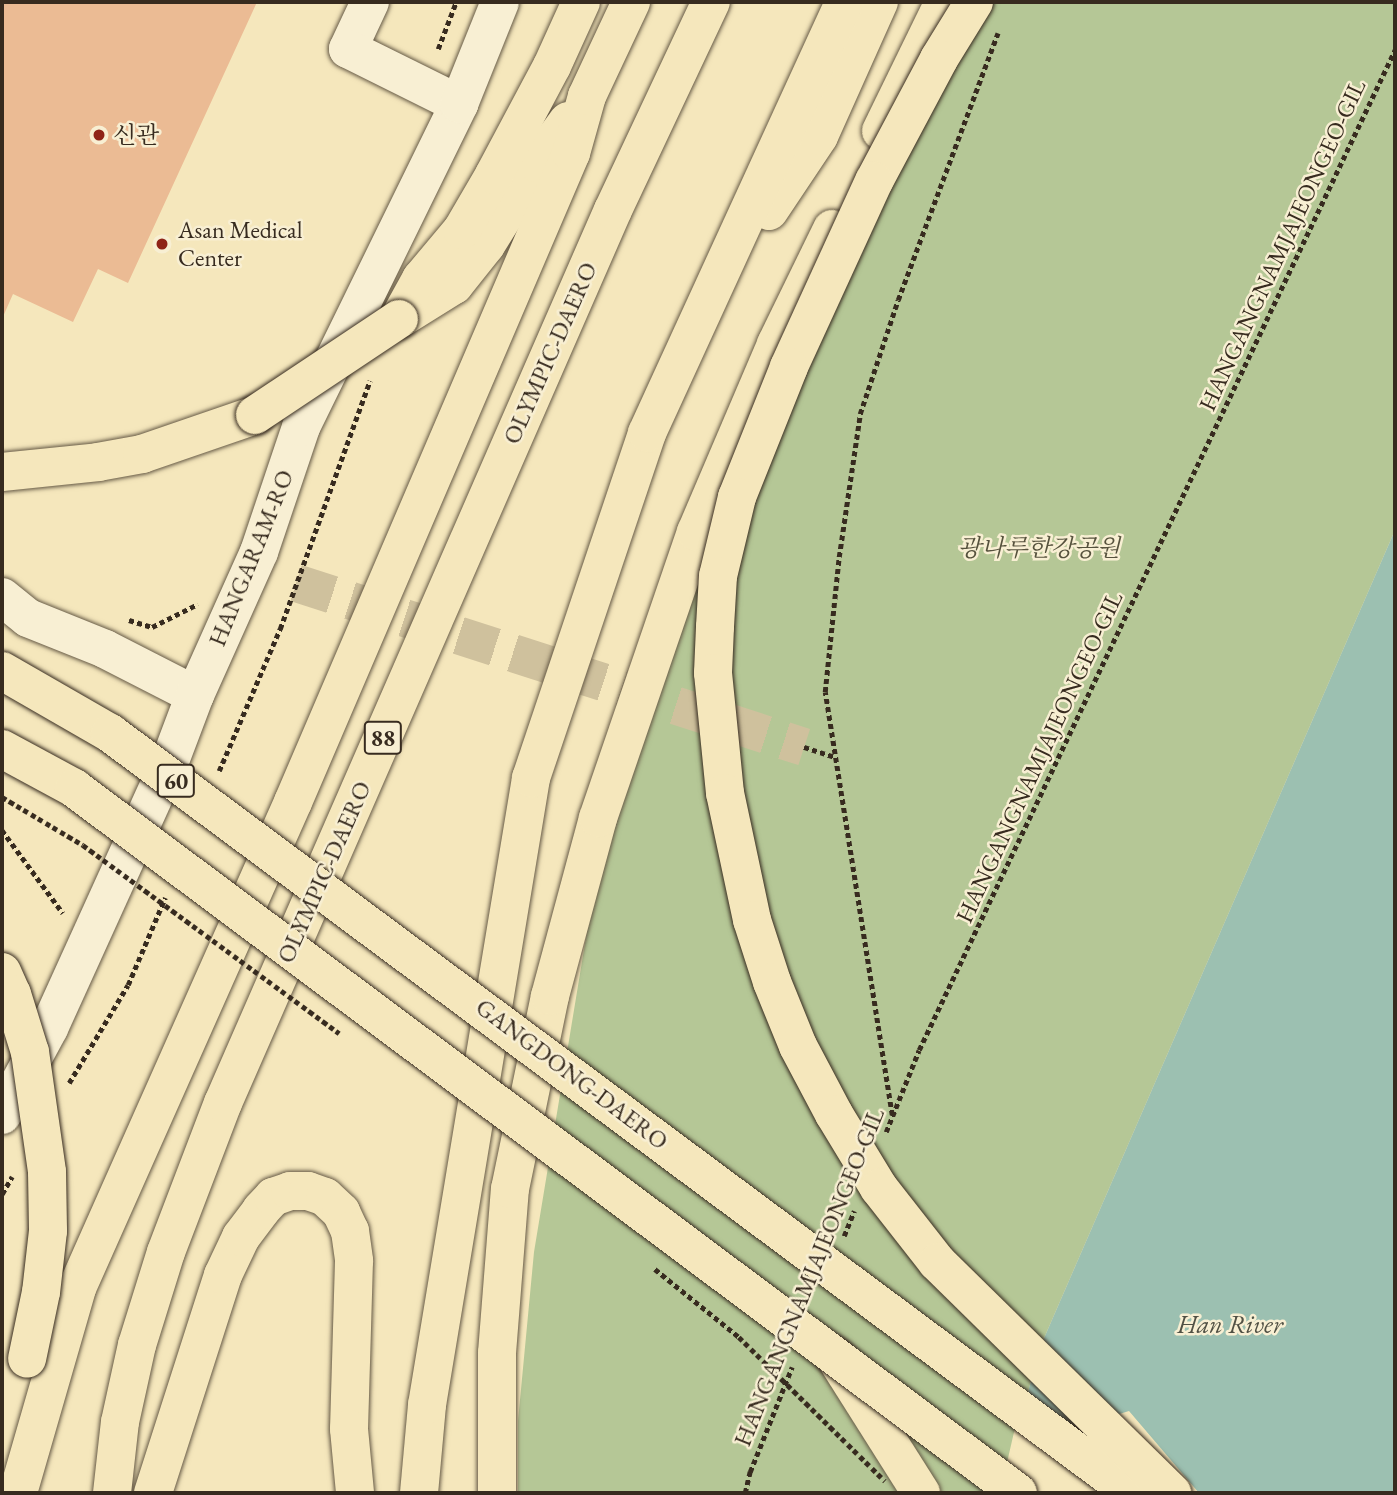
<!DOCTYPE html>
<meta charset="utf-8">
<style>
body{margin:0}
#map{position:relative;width:1397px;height:1495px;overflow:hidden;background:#f5e7bc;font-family:"EB Garamond","Noto Serif KR",serif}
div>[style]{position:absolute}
.green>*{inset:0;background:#b5c796}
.water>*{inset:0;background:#9cc0b1}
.pier>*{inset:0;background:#f5e7bc}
.building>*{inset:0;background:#ebbb94}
.minor-tunnel>*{height:38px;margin-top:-19px;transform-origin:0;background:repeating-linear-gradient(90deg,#cfc19d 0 38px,transparent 0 57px)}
.path>*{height:4.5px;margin-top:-2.25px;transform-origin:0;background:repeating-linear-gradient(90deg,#372b1f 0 5px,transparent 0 8.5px)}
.roads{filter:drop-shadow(0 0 2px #665a46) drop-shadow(0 0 2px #665a46)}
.minor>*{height:38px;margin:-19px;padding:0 19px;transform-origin:19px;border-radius:19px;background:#f8efd3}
.highway>*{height:38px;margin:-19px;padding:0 19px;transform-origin:19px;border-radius:19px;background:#f5e7bc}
.path-bridge>*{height:4.5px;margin-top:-2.25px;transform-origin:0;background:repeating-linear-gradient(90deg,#372b1f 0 5px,transparent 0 8.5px)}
.bridges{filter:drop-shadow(0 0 2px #372b1f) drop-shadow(0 0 2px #372b1f)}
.major-bridge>*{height:38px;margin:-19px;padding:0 19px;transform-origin:19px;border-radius:19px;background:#f5e7bc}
.highway-bridge>*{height:38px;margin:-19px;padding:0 19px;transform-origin:19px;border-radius:19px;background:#f5e7bc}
.dots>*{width:19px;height:19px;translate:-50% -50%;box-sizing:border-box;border:4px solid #f8efd3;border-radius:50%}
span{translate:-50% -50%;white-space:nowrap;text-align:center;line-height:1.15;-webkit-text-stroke:5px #f8efd3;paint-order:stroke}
.shield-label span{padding:2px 5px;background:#f8efd3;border:2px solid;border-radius:5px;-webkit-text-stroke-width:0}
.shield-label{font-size:23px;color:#372b1f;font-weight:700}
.poi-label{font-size:24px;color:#372b1f}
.left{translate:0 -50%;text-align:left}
.street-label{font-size:24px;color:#372b1f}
.park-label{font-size:24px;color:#56523d;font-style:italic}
.water-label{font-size:26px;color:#505044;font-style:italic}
.frame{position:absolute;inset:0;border:4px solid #372b1f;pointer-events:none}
</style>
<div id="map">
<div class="green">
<div style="clip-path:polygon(953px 2px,1395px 2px,1395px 530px,1038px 1352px,1003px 1493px,518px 1493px,518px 1421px,534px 1252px,593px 895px,653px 659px)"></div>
</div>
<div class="water">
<div style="clip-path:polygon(1395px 530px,1395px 1493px,1003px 1493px,1038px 1352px)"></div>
</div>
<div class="pier">
<div style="clip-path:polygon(1023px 1393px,1074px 1428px,1129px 1411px,1199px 1493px,1000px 1493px)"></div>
</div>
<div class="building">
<div style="clip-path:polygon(2px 2px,257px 2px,128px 283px,98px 269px,73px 322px,13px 294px,2px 319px)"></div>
</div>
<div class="minor-tunnel">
<div style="left:296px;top:583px;width:534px;rotate:17.89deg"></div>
</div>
<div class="path">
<div style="left:438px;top:49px;width:50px;rotate:-69deg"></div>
<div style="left:129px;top:620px;width:24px;rotate:17deg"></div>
<div style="left:152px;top:627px;width:51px;rotate:-26.6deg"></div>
<div style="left:804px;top:747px;width:33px;rotate:18deg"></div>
<div style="left:219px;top:771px;width:155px;rotate:-66.8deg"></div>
<div style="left:280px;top:629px;width:264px;rotate:-70.1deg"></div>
<div style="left:2px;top:830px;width:103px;rotate:53.7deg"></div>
<div style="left:69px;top:1083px;width:114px;rotate:-59deg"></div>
<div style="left:128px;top:985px;width:95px;rotate:-67deg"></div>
<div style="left:892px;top:1115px;width:428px;rotate:-99deg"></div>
<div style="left:825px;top:692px;width:136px;rotate:-84.1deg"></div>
<div style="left:839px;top:557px;width:145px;rotate:-81.6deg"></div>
<div style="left:860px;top:414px;width:120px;rotate:-71.6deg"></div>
<div style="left:898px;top:300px;width:285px;rotate:-69.5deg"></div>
<div style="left:886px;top:1132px;width:88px;rotate:-68.1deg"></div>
<div style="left:919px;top:1050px;width:1108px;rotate:-64.55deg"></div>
<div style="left:2px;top:1194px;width:20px;rotate:-60deg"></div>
<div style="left:844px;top:1236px;width:27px;rotate:-68deg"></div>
<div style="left:745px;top:1493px;width:22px;rotate:-77deg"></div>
<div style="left:750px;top:1472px;width:113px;rotate:-68.2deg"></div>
</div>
<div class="roads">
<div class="minor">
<div style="left:370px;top:2px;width:52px;rotate:115.1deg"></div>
<div style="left:348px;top:49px;width:124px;rotate:26.4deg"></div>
<div style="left:2px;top:597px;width:33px;rotate:39deg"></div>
<div style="left:28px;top:618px;width:83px;rotate:21.9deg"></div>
<div style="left:105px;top:649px;width:101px;rotate:27.1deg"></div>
<div style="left:2px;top:1115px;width:99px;rotate:-61.6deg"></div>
<div style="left:49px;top:1028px;width:293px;rotate:-65.6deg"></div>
<div style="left:170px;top:761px;width:71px;rotate:-69.3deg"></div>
<div style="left:195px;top:695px;width:157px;rotate:-65.9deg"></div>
<div style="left:259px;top:552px;width:132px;rotate:-71.4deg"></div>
<div style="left:301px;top:427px;width:360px;rotate:-63.9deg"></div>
<div style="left:459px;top:104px;width:110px;rotate:-68.1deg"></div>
</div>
<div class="highway">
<div style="left:881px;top:131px;width:144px;rotate:-64deg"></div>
<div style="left:769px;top:211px;width:90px;rotate:-56.3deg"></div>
<div style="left:819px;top:136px;width:147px;rotate:-65.9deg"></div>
<div style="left:404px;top:316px;width:59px;rotate:-31.8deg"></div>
<div style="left:454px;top:285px;width:51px;rotate:-51.3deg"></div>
<div style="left:486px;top:245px;width:97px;rotate:-58.1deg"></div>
<div style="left:537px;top:163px;width:52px;rotate:-53.6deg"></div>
<div style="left:399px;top:319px;width:46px;rotate:-61.2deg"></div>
<div style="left:421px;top:279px;width:64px;rotate:-50.1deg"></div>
<div style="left:462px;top:230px;width:64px;rotate:-59.8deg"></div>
<div style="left:494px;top:175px;width:123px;rotate:-62deg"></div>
<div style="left:552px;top:66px;width:70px;rotate:-65.6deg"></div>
<div style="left:2px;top:472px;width:97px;rotate:-5.9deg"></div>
<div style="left:98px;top:462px;width:45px;rotate:-10.3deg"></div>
<div style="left:142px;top:454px;width:120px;rotate:-19deg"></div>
<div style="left:835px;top:1357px;width:161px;rotate:57.7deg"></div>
<div style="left:18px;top:1493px;width:213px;rotate:-73.9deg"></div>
<div style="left:77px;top:1288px;width:532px;rotate:-66.04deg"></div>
<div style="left:293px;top:802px;width:706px;rotate:-66.81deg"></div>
<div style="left:571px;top:153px;width:59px;rotate:-74.3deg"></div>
<div style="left:587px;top:96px;width:104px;rotate:-64.9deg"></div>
<div style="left:112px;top:1493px;width:71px;rotate:-83.6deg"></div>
<div style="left:120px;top:1422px;width:79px;rotate:-77.6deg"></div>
<div style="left:137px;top:1345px;width:97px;rotate:-72.7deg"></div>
<div style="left:166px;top:1252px;width:160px;rotate:-69.1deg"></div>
<div style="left:223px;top:1103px;width:974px;rotate:-66.41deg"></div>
<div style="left:613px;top:210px;width:230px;rotate:-64.8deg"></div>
<div style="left:153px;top:1493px;width:229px;rotate:-72.2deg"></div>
<div style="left:223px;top:1275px;width:42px;rotate:-64.7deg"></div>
<div style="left:241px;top:1237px;width:34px;rotate:-53deg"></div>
<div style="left:261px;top:1210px;width:18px;rotate:-47deg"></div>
<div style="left:273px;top:1197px;width:18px;rotate:-19deg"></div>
<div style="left:290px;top:1191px;width:18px"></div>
<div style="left:308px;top:1191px;width:18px;rotate:19deg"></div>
<div style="left:325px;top:1197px;width:22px;rotate:43deg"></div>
<div style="left:341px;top:1212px;width:21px;rotate:65deg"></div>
<div style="left:350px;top:1231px;width:30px;rotate:82deg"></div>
<div style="left:354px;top:1261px;width:168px;rotate:91.7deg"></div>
<div style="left:349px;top:1429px;width:64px;rotate:84.6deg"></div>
<div style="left:419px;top:1493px;width:88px;rotate:-84.8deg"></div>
<div style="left:427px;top:1405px;width:636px;rotate:-80.58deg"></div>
<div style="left:531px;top:778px;width:364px;rotate:-71.4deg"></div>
<div style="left:647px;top:433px;width:474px;rotate:-65.4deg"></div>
<div style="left:497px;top:1493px;width:140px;rotate:-90deg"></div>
<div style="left:497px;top:1353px;width:165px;rotate:-85.5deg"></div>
<div style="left:510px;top:1189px;width:197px;rotate:-78.3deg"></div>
<div style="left:550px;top:996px;width:184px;rotate:-74.9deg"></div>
<div style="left:598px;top:818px;width:302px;rotate:-71.1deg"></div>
<div style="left:696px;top:532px;width:204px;rotate:-66.9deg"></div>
<div style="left:776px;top:344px;width:128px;rotate:-64deg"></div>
</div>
</div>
<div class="path-bridge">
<div style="left:2px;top:797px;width:94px;rotate:30.7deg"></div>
<div style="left:83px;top:845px;width:318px;rotate:36.3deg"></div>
<div style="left:655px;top:1269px;width:108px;rotate:39deg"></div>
<div style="left:739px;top:1337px;width:205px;rotate:44.6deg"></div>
</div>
<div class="bridges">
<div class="major-bridge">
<div style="left:2px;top:671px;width:125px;rotate:29.9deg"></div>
<div style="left:110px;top:733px;width:1274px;rotate:36.64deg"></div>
<div style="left:2px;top:749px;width:82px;rotate:28.4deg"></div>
<div style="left:74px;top:788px;width:1178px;rotate:36.75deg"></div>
</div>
<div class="highway-bridge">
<div style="left:974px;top:2px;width:67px;rotate:121.6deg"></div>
<div style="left:939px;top:59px;width:138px;rotate:118deg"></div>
<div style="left:874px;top:181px;width:205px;rotate:114.6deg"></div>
<div style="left:789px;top:367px;width:140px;rotate:111.8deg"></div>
<div style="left:737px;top:497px;width:81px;rotate:103.5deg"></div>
<div style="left:718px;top:576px;width:51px;rotate:93.4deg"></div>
<div style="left:715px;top:627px;width:46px;rotate:92.5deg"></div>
<div style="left:713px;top:673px;width:121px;rotate:84.3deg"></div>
<div style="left:725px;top:793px;width:130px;rotate:78deg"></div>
<div style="left:752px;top:920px;width:65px;rotate:72.1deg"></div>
<div style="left:772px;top:982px;width:69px;rotate:67.9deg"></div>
<div style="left:798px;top:1046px;width:77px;rotate:62.1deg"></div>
<div style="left:834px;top:1114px;width:87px;rotate:58.7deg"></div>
<div style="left:879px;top:1188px;width:94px;rotate:51.9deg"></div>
<div style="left:937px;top:1262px;width:330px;rotate:44.5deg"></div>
<div style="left:255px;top:415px;width:173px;rotate:-33.7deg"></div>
<div style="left:2px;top:972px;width:24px;rotate:66deg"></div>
<div style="left:12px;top:994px;width:61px;rotate:72.8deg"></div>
<div style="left:30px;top:1052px;width:121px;rotate:81.9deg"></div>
<div style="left:47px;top:1172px;width:59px;rotate:89deg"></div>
<div style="left:48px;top:1231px;width:61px;rotate:96.5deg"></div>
<div style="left:41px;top:1292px;width:68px;rotate:101.8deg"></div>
</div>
</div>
<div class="dots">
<div style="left:99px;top:135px;background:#8f2418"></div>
<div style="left:162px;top:244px;background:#8f2418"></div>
</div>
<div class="shield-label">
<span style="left:383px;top:738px">88</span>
<span style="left:176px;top:781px">60</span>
</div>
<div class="poi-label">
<span class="left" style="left:113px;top:135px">신관</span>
<span class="left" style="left:178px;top:244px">Asan Medical<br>Center</span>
</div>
<div class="street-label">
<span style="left:1282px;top:245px;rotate:-65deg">HANGANGNAMJAJEONGEO-GIL</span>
<span style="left:550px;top:353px;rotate:-66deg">OLYMPIC-DAERO</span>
<span style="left:251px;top:558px;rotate:-68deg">HANGARAM-RO</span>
<span style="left:1039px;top:757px;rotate:-65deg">HANGANGNAMJAJEONGEO-GIL</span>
<span style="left:324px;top:872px;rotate:-66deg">OLYMPIC-DAERO</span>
<span style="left:572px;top:1074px;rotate:37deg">GANGDONG-DAERO</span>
<span style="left:809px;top:1277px;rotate:-68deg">HANGANGNAMJAJEONGEO-GIL</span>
</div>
<div class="park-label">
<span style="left:1039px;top:548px">광나루한강공원</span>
</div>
<div class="water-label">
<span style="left:1230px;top:1325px">Han River</span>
</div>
<div class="frame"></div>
</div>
